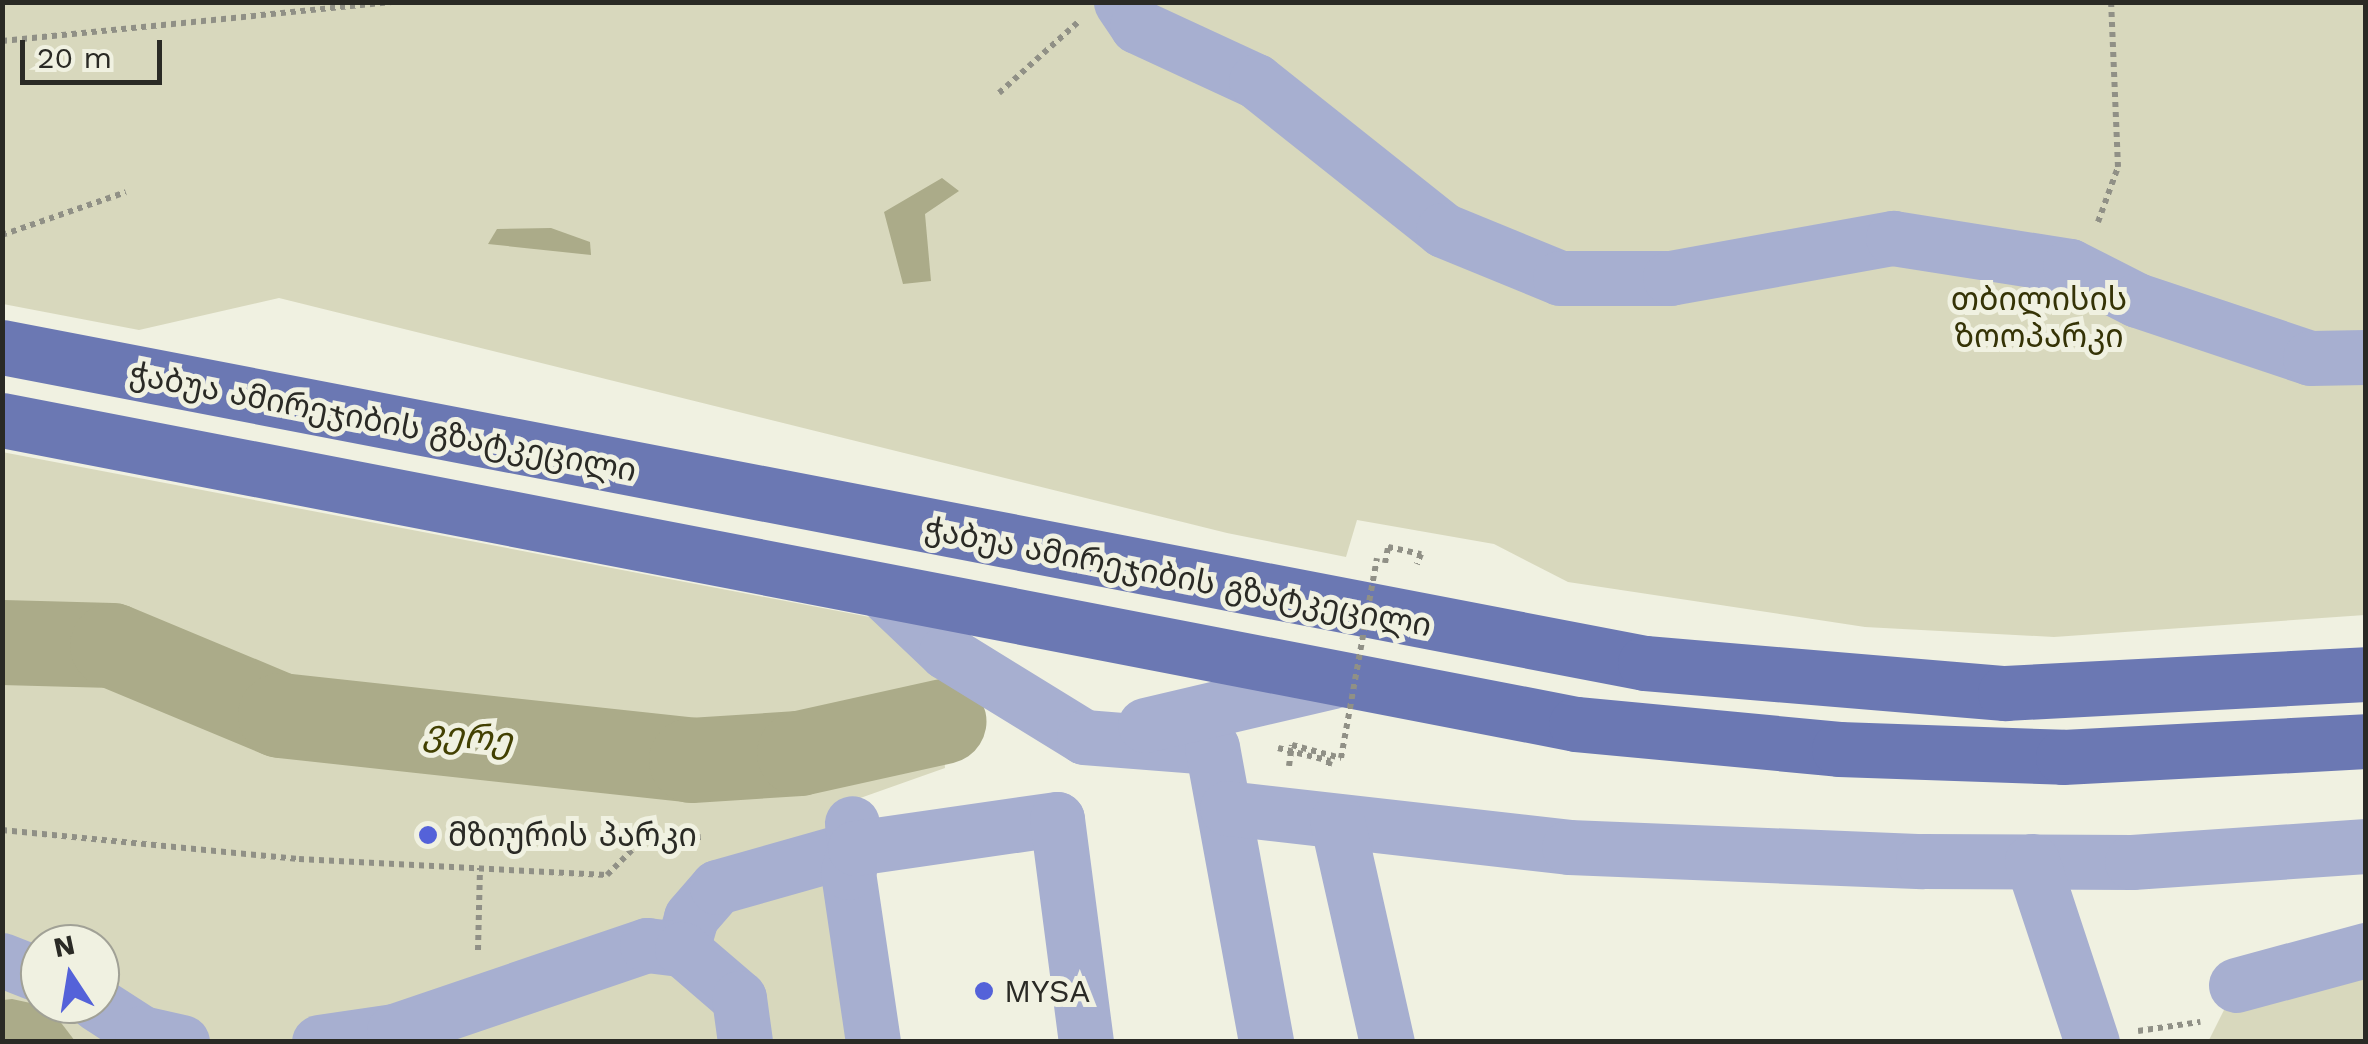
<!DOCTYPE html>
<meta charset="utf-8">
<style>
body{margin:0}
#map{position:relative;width:2368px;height:1044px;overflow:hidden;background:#f0f1e1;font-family:"Work Sans","Noto Sans Georgian",sans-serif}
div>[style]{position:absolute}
.green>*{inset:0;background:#d8d8bd}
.water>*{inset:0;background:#abab89}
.river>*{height:85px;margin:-42.5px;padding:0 42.5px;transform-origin:42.5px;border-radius:42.5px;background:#abab89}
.path>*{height:6px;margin-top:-3px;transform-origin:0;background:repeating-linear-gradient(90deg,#909086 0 5px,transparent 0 10px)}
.minor>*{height:55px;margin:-27.5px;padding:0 27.5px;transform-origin:27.5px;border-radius:27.5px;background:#a7afd0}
.major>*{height:55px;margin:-27.5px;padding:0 27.5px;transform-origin:27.5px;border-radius:27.5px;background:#6b78b3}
.path-bridge>*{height:6px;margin-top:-3px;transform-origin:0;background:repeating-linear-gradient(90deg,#909086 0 5px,transparent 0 10px)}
.dots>*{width:28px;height:28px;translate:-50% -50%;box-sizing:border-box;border:5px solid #f0f1e1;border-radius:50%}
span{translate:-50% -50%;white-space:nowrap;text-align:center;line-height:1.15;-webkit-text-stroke:10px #f0f1e1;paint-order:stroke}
.park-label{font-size:32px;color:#353306}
.street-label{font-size:32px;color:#2a2a25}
.poi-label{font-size:32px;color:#2a2a25}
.left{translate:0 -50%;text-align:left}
.water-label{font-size:35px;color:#424001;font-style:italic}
.frame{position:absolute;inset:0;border:5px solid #2a2a25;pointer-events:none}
.north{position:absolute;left:20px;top:924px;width:100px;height:100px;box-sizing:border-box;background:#f0f1e1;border:2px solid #a1a196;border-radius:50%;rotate:348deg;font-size:28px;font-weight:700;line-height:40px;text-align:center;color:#2a2a25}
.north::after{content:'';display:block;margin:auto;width:35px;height:45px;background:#5462d9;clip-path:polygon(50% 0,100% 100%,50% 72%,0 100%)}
.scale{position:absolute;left:20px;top:40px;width:142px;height:45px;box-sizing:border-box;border:5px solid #2a2a25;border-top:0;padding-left:12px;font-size:30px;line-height:35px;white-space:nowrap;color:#2a2a25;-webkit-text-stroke:8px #f0f1e1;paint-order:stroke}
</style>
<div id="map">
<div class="green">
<div style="clip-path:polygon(2px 3px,2365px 3px,2365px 615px,2054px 637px,1865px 627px,1568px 582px,1494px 544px,1357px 520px,1346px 557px,1227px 533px,279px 298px,139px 330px,3px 304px)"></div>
<div style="clip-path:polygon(evenodd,2px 452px,938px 630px,945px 768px,849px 802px,884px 1041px,3px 1041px,2px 452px,40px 944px,100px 944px,100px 1004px,40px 1004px,40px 944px)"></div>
<div style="clip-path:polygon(2365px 972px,2365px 1041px,2208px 1042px,2225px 1008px)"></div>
</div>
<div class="water">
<div style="clip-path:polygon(942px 178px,959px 191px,925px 214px,931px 281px,903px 284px,884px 212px)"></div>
<div style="clip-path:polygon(551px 228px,590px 242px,591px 255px,488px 244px,497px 229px)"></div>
<div style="clip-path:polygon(12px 999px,49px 1007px,75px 1041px,3px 1041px,3px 1000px)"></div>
</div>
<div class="river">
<div style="left:2px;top:642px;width:110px;rotate:1.6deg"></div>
<div style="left:112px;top:645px;width:182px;rotate:22.6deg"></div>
<div style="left:280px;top:715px;width:413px;rotate:6.2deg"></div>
<div style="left:691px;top:760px;width:108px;rotate:-3.7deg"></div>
<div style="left:799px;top:753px;width:148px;rotate:-12.5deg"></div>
</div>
<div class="path">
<div style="left:2px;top:41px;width:394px;rotate:-5.7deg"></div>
<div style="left:999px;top:93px;width:106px;rotate:-41.9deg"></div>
<div style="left:2098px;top:222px;width:59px;rotate:-70deg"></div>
<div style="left:2118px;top:167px;width:165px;rotate:-92.4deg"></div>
<div style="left:2px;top:235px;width:131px;rotate:-19.1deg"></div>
<div style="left:1385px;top:563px;width:16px;rotate:-79deg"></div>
<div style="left:1388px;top:547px;width:34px;rotate:12deg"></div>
<div style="left:1421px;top:554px;width:11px;rotate:112deg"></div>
<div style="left:1278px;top:748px;width:54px;rotate:14deg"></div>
<div style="left:1330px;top:761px;width:9px;rotate:108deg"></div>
<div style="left:1289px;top:766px;width:21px;rotate:-82deg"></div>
<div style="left:1292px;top:745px;width:51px;rotate:14.9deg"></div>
<div style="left:2px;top:830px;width:298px;rotate:5.6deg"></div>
<div style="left:299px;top:859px;width:308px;rotate:3deg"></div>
<div style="left:607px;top:875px;width:45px;rotate:-45deg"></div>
<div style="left:639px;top:843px;width:62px;rotate:-5.5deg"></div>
<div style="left:478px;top:950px;width:82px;rotate:-88.6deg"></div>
<div style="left:2138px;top:1031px;width:63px;rotate:-8.3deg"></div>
</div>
<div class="minor">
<div style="left:1121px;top:2px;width:29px;rotate:56deg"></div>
<div style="left:1137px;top:26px;width:131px;rotate:24.8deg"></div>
<div style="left:1256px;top:81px;width:239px;rotate:38.5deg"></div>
<div style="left:1443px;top:230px;width:126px;rotate:22.3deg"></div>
<div style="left:1560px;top:278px;width:110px"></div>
<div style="left:1670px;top:278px;width:227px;rotate:-10.2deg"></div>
<div style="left:1893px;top:238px;width:179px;rotate:9deg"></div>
<div style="left:2070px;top:266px;width:75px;rotate:26.9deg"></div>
<div style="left:2137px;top:300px;width:182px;rotate:18.5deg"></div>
<div style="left:2310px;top:358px;width:56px;rotate:-1deg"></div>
<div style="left:885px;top:594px;width:84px;rotate:43.6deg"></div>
<div style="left:946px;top:652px;width:162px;rotate:31.6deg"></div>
<div style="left:1084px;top:737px;width:128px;rotate:4.5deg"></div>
<div style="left:1212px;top:747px;width:300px;rotate:79.6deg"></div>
<div style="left:1145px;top:725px;width:192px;rotate:-13.2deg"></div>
<div style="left:1227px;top:808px;width:344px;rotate:6.5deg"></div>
<div style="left:1569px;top:847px;width:354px;rotate:2.3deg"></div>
<div style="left:1923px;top:861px;width:209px;rotate:0.3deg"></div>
<div style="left:2132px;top:862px;width:235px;rotate:-3.9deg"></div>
<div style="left:1337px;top:821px;width:227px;rotate:77.3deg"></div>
<div style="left:2032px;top:861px;width:191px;rotate:71.7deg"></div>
<div style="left:682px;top:949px;width:33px;rotate:-74deg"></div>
<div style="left:691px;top:917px;width:40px;rotate:-49deg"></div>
<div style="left:717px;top:887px;width:143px;rotate:-15.8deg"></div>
<div style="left:855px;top:848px;width:25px;rotate:-97deg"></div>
<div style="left:2px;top:960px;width:41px;rotate:21.5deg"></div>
<div style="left:2236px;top:985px;width:135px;rotate:-15.1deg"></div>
<div style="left:97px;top:1004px;width:54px;rotate:32.8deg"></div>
<div style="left:142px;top:1033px;width:41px;rotate:12.7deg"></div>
<div style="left:319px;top:1042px;width:76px;rotate:-8.3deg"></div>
<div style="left:394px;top:1031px;width:267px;rotate:-18.8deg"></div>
<div style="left:647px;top:945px;width:35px;rotate:7deg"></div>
<div style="left:682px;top:949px;width:75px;rotate:40.7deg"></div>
<div style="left:739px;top:998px;width:44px;rotate:82.2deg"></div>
<div style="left:873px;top:1042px;width:172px;rotate:-98.4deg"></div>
<div style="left:848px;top:872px;width:25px;rotate:-74deg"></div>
<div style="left:855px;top:848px;width:204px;rotate:-8.2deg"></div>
<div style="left:1057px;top:819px;width:225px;rotate:82.6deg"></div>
</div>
<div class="major">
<div style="left:2px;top:347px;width:1673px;rotate:10.89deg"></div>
<div style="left:1645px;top:663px;width:361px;rotate:4.8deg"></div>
<div style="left:2005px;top:693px;width:361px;rotate:-3deg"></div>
<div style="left:2px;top:420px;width:1603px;rotate:10.93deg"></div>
<div style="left:1576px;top:724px;width:264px;rotate:5.4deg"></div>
<div style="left:1839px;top:749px;width:224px;rotate:2deg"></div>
<div style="left:2063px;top:757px;width:303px;rotate:-3deg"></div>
</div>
<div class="path-bridge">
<div style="left:1341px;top:758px;width:203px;rotate:-79.8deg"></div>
</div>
<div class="dots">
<div style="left:428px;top:835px;background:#5462d9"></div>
<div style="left:984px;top:991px;background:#5462d9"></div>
</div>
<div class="park-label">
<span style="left:2039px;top:318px">თბილისის<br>ზოოპარკი</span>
</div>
<div class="street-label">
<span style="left:383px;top:422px;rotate:11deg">ჭაბუა ამირეჯიბის გზატკეცილი</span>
<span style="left:1178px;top:577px;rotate:11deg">ჭაბუა ამირეჯიბის გზატკეცილი</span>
</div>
<div class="poi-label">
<span class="left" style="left:448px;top:835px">მზიურის პარკი</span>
<span class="left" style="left:1004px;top:991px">MYSA</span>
</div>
<div class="water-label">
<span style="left:468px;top:736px;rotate:6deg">ვერე</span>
</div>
<div class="frame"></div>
<div class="north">N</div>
<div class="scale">20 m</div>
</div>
